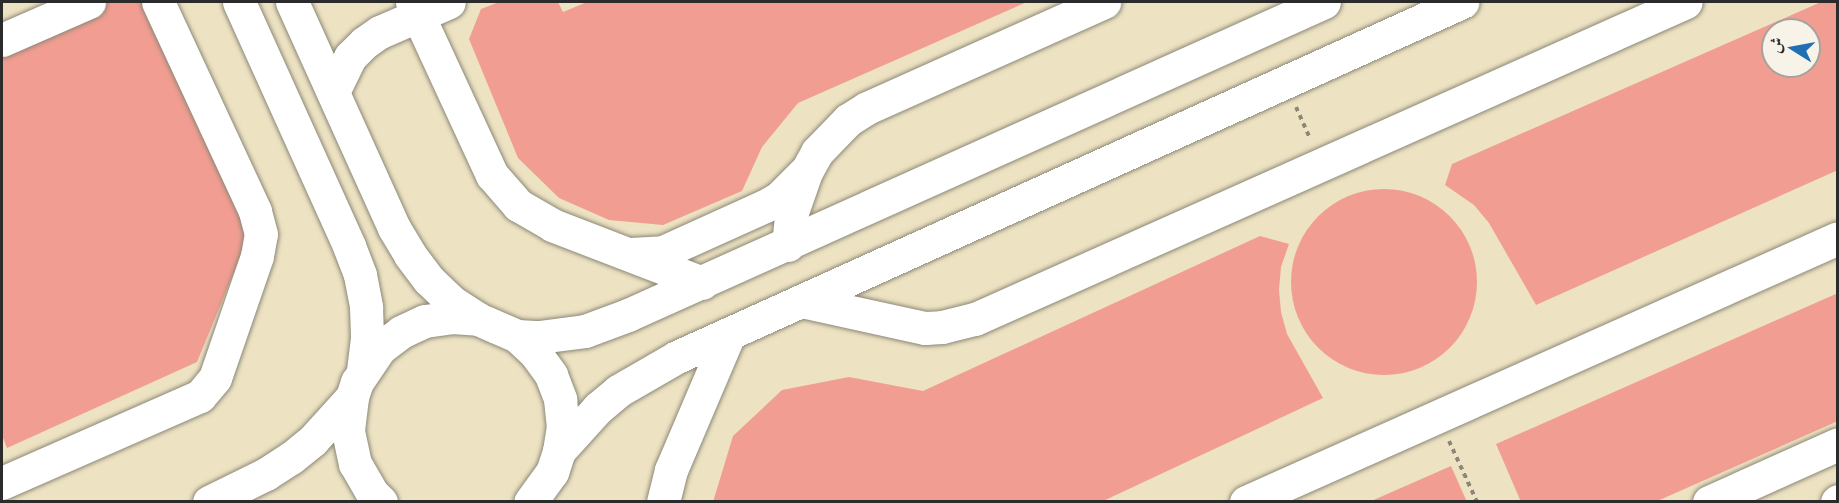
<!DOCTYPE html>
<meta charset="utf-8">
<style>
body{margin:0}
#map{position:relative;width:1839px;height:503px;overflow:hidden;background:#ede3c3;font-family:"Libre Caslon Text",Amiri,serif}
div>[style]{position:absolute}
.building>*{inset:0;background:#f19d92}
.round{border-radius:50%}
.path>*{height:4px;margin-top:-2px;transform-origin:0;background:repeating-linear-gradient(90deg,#8c8777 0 4.5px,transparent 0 9px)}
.roads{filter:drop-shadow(0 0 2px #8c8777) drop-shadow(0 0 2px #8c8777)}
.minor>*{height:33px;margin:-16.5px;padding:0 16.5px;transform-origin:16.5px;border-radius:16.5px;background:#fff}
span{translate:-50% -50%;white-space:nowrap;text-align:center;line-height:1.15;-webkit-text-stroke:5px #f7f3e8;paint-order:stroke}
.frame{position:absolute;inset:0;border:3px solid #2b2b2b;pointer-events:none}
.north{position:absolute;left:1761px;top:18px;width:60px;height:60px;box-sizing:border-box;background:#f7f3e8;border:2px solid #a5a39c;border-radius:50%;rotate:281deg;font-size:16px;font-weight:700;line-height:24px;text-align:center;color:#2b2b2b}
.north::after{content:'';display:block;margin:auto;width:21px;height:27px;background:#1f6fb2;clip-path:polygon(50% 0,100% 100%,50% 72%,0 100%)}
</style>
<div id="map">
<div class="building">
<div style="clip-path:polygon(103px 2px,150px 2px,253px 226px,197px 362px,7px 448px,2px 435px,2px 49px)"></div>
<div style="clip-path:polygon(499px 2px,558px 2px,563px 12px,587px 2px,1027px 2px,798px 103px,762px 147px,742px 191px,663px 225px,609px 220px,559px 198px,518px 158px,469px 39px,481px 9px)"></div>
<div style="clip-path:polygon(evenodd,1821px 2px,1838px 2px,1838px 170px,1536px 305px,1489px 223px,1474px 205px,1445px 185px,1452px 164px,1821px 2px,1773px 30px,1809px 30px,1809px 66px,1773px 66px,1773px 30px)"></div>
<div class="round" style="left:1291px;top:189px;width:186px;height:186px"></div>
<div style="clip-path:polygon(1260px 236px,1289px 244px,1281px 267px,1279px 290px,1281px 312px,1287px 334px,1323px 398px,1101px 502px,713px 502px,733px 436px,782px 390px,849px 377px,923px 391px)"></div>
<div style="clip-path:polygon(1838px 293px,1838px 421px,1655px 502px,1521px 502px,1496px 444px)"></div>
<div style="clip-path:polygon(1451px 466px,1467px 502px,1369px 502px)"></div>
</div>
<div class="path">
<div style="left:1296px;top:107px;width:34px;rotate:66deg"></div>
<div style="left:1449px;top:441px;width:67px;rotate:65.3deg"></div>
</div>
<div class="roads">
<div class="minor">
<div style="left:239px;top:2px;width:268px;rotate:65.7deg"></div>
<div style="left:349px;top:246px;width:31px;rotate:69deg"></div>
<div style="left:360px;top:275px;width:33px;rotate:79deg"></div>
<div style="left:366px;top:307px;width:31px;rotate:88deg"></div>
<div style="left:367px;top:338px;width:31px;rotate:97deg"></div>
<div style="left:292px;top:2px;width:248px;rotate:65.7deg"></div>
<div style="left:394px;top:228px;width:31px;rotate:59deg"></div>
<div style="left:410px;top:255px;width:31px;rotate:53deg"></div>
<div style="left:429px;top:280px;width:32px;rotate:44deg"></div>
<div style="left:452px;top:302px;width:31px;rotate:33deg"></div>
<div style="left:412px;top:2px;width:191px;rotate:65.2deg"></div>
<div style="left:492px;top:175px;width:40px;rotate:49deg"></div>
<div style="left:518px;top:205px;width:39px;rotate:30deg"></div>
<div style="left:552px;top:225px;width:161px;rotate:21.1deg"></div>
<div style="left:2px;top:40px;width:95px;rotate:-23.6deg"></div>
<div style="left:333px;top:92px;width:39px;rotate:-64deg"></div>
<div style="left:350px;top:57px;width:20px;rotate:-45deg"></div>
<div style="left:364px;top:43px;width:19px;rotate:-35deg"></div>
<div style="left:380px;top:32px;width:75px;rotate:-23.5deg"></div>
<div style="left:788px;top:245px;width:30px;rotate:-84deg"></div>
<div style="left:791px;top:215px;width:46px;rotate:-70.8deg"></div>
<div style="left:806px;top:172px;width:23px;rotate:-61deg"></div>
<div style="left:817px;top:152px;width:45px;rotate:-45.9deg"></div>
<div style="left:848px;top:120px;width:22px;rotate:-32deg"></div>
<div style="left:867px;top:108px;width:260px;rotate:-24.1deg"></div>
<div style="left:630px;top:254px;width:33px;rotate:-3deg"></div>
<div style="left:663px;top:252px;width:112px;rotate:-24.3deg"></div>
<div style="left:765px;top:206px;width:16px;rotate:-30deg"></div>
<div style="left:779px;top:198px;width:35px;rotate:-45deg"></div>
<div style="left:801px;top:301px;width:127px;rotate:12.3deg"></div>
<div style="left:925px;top:328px;width:17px;rotate:-3deg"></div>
<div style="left:942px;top:327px;width:34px;rotate:-14deg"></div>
<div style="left:975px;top:319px;width:778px;rotate:-24.03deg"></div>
<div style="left:517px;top:336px;width:22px;rotate:3deg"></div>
<div style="left:539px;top:337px;width:46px;rotate:-7.4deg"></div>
<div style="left:585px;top:331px;width:46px;rotate:-20.4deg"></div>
<div style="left:628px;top:315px;width:763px;rotate:-24.21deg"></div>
<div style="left:559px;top:451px;width:58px;rotate:-47.8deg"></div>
<div style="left:598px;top:408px;width:26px;rotate:-40deg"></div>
<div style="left:618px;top:391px;width:68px;rotate:-30deg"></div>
<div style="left:677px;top:357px;width:862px;rotate:-24.33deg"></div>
<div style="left:2px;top:483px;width:216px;rotate:-23.7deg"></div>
<div style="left:200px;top:396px;width:23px;rotate:-50deg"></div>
<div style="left:215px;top:378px;width:129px;rotate:-71deg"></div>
<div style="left:257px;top:256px;width:22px;rotate:-80deg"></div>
<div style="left:261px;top:234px;width:24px;rotate:-105deg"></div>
<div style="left:255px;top:211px;width:230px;rotate:-114.9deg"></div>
<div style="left:209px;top:502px;width:64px;rotate:-26.2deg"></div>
<div style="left:266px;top:474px;width:30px;rotate:-33deg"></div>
<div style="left:291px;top:458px;width:28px;rotate:-39deg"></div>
<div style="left:313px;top:440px;width:58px;rotate:-47.8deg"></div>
<div style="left:381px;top:502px;width:13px;rotate:-135deg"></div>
<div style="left:372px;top:493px;width:34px;rotate:-120deg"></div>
<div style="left:355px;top:464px;width:35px;rotate:-102deg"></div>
<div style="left:348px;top:430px;width:33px;rotate:-83deg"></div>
<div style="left:352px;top:397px;width:16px;rotate:-72deg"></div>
<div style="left:357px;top:382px;width:41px;rotate:-55.9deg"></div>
<div style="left:380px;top:348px;width:26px;rotate:-37deg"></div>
<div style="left:401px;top:332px;width:26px;rotate:-25deg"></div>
<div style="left:425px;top:321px;width:27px;rotate:-8deg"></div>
<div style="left:452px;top:317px;width:26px;rotate:4deg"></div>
<div style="left:478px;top:319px;width:43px;rotate:23.6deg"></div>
<div style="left:517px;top:336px;width:26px;rotate:43deg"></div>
<div style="left:536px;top:354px;width:26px;rotate:54deg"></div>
<div style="left:551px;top:375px;width:26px;rotate:69deg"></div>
<div style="left:560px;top:399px;width:27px;rotate:84deg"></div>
<div style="left:563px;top:426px;width:25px;rotate:99deg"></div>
<div style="left:559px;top:451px;width:22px;rotate:108deg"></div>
<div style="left:552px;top:472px;width:37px;rotate:126deg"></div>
<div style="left:663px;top:502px;width:33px;rotate:-76deg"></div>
<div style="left:671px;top:470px;width:148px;rotate:-66.9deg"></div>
<div style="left:1246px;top:502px;width:648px;rotate:-24.03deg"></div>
<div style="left:1709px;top:502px;width:141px;rotate:-24.2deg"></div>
<div style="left:1837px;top:502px;width:1px;rotate:-45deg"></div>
</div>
</div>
<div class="frame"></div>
<div class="north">ش</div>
</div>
